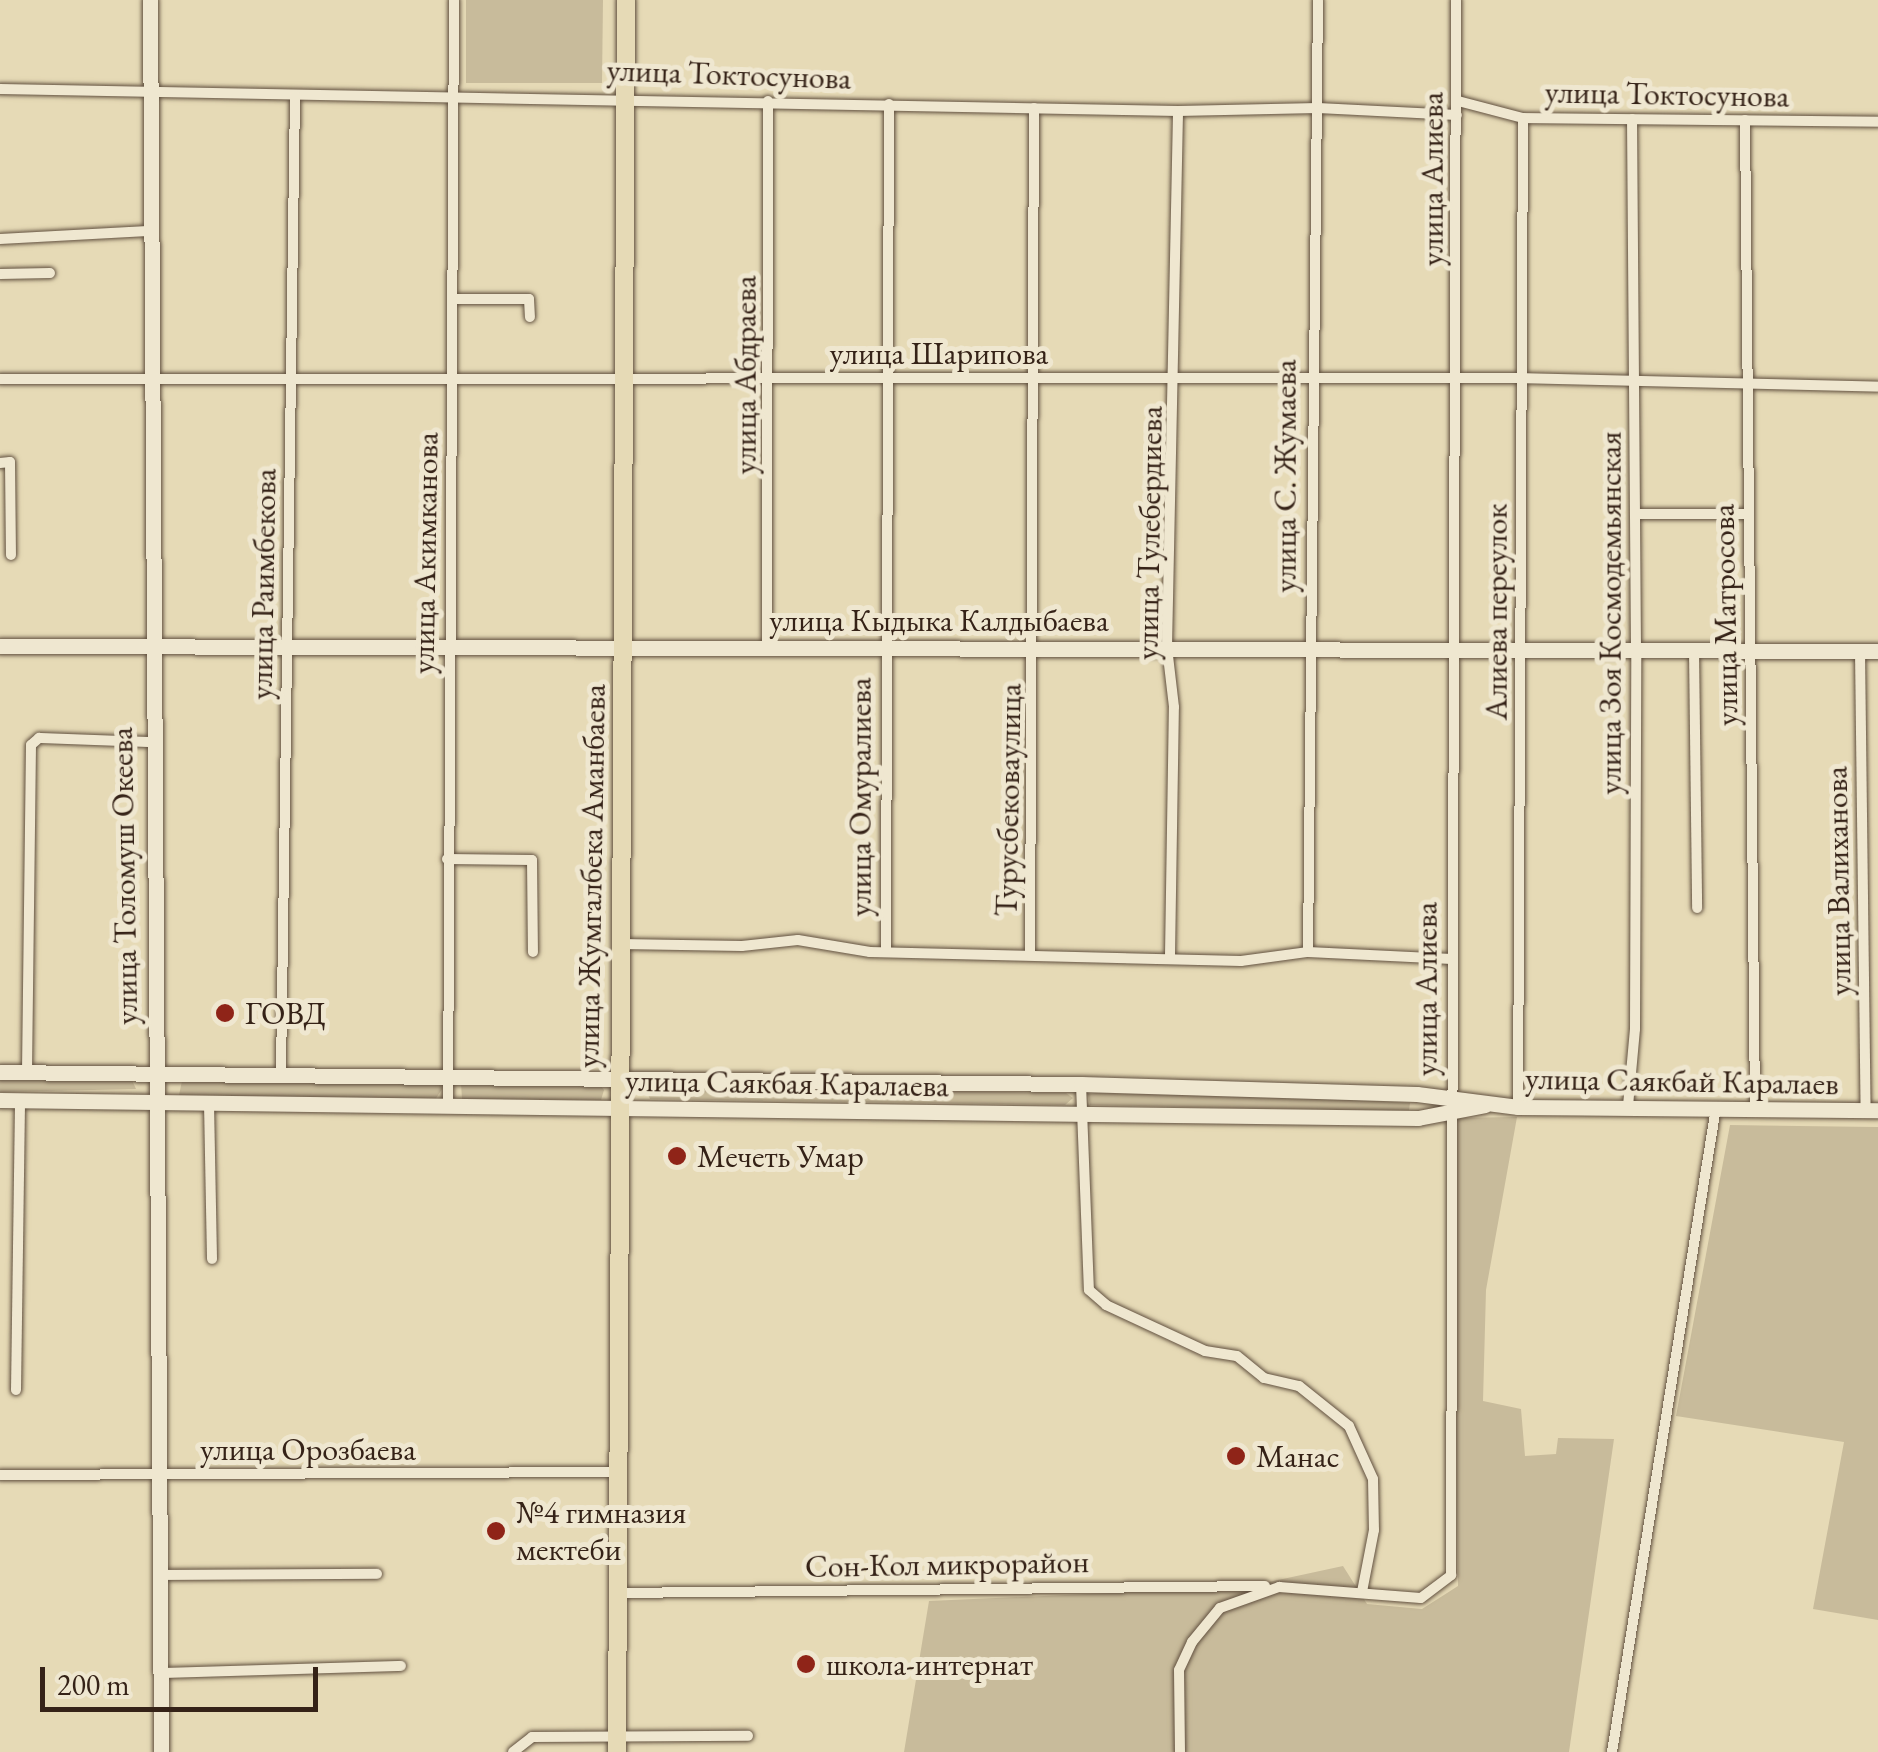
<!DOCTYPE html>
<meta charset="utf-8">
<style>
body{margin:0}
#map{position:relative;width:1878px;height:1752px;overflow:hidden;background:#e6dab6;font-family:"EB Garamond",serif}
div>[style]{position:absolute}
.green>*{inset:0;background:#c8bb9b}
.roads{filter:drop-shadow(0 0 2px #61503f) drop-shadow(0 0 2px #61503f)}
.street>*{height:10px;margin:-5px;padding:0 5px;transform-origin:5px;border-radius:5px;background:#efe7d0}
.secondary>*{height:15px;margin:-7.5px;padding:0 7.5px;transform-origin:7.5px;border-radius:7.5px;background:#efe7d0}
.primary>*{height:18px;margin:-9px;padding:0 9px;transform-origin:9px;border-radius:9px;background:#e6dab6}
.dots>*{width:28px;height:28px;translate:-50% -50%;box-sizing:border-box;border:5px solid #efe7d0;border-radius:50%}
span{translate:-50% -50%;white-space:nowrap;text-align:center;line-height:1.15;-webkit-text-stroke:10px #efe7d0;paint-order:stroke}
.street-label{font-size:32px;color:#352217}
.poi-label{font-size:32px;color:#352217}
.left{translate:0 -50%;text-align:left}
.scale{position:absolute;left:40px;top:1667px;width:278px;height:45px;box-sizing:border-box;border:5px solid #352217;border-top:0;padding-left:12px;font-size:30px;line-height:35px;white-space:nowrap;color:#352217;-webkit-text-stroke:8px #efe7d0;paint-order:stroke}
</style>
<div id="map">
<div class="green">
<div style="clip-path:polygon(466px 0,603px 0,602px 83px,466px 83px)"></div>
<div style="clip-path:polygon(0 1078px,132px 1080px,136px 1089px,0 1092px)"></div>
<div style="clip-path:polygon(182px 1081px,440px 1083px,442px 1089px,435px 1100px,179px 1095px)"></div>
<div style="clip-path:polygon(461px 1083px,601px 1086px,604px 1090px,601px 1100px,462px 1099px)"></div>
<div style="clip-path:polygon(655px 1086px,1066px 1093px,1073px 1098px,1065px 1105px,650px 1099px,646px 1090px)"></div>
<div style="clip-path:polygon(1096px 1093px,1286px 1096px,1410px 1103px,1409px 1110px,1390px 1111px,1090px 1105px,1088px 1094px)"></div>
<div style="clip-path:polygon(1517px 1117px,1486px 1290px,1483px 1401px,1521px 1409px,1525px 1456px,1556px 1454px,1558px 1438px,1614px 1439px,1569px 1752px,904px 1752px,929px 1601px,1245px 1587px,1343px 1566px,1367px 1604px,1422px 1609px,1458px 1586px,1453px 1118px)"></div>
<div style="clip-path:polygon(1730px 1125px,1878px 1127px,1878px 1620px,1813px 1609px,1844px 1442px,1676px 1416px)"></div>
</div>
<div class="roads">
<div class="street">
<div style="left:0;top:89px;width:1178px;rotate:1.07deg"></div>
<div style="left:1178px;top:111px;width:140px;rotate:-1.2deg"></div>
<div style="left:1318px;top:108px;width:139px;rotate:2.9deg"></div>
<div style="left:1458px;top:101px;width:67px;rotate:14.7deg"></div>
<div style="left:1523px;top:118px;width:355px;rotate:0.6deg"></div>
<div style="left:1745px;top:120px;width:989px;rotate:89.42deg"></div>
<div style="left:0;top:239px;width:148px;rotate:-3.1deg"></div>
<div style="left:0;top:274px;width:50px;rotate:-1.1deg"></div>
<div style="left:452px;top:299px;width:77px"></div>
<div style="left:529px;top:299px;width:18px;rotate:87deg"></div>
<div style="left:0;top:379px;width:1521px;rotate:-0.04deg"></div>
<div style="left:1521px;top:378px;width:357px;rotate:1.4deg"></div>
<div style="left:0;top:463px;width:10px;rotate:-6deg"></div>
<div style="left:10px;top:462px;width:93px;rotate:89.4deg"></div>
<div style="left:1635px;top:514px;width:114px"></div>
<div style="left:767px;top:648px;width:547px;rotate:-89.9deg"></div>
<div style="left:1694px;top:650px;width:258px;rotate:89.3deg"></div>
<div style="left:1860px;top:651px;width:459px;rotate:89.3deg"></div>
<div style="left:447px;top:859px;width:85px;rotate:0.7deg"></div>
<div style="left:532px;top:860px;width:92px;rotate:89.4deg"></div>
<div style="left:621px;top:944px;width:121px;rotate:0.9deg"></div>
<div style="left:742px;top:946px;width:56px;rotate:-6.1deg"></div>
<div style="left:798px;top:940px;width:73px;rotate:9.5deg"></div>
<div style="left:870px;top:952px;width:371px;rotate:1.4deg"></div>
<div style="left:1241px;top:961px;width:68px;rotate:-7.7deg"></div>
<div style="left:1308px;top:952px;width:144px;rotate:2.8deg"></div>
<div style="left:886px;top:949px;width:845px;rotate:-89.8deg"></div>
<div style="left:1308px;top:952px;width:952px;rotate:-89.4deg"></div>
<div style="left:1030px;top:954px;width:846px;rotate:-89.73deg"></div>
<div style="left:1170px;top:956px;width:249px;rotate:-89.1deg"></div>
<div style="left:1174px;top:707px;width:60px;rotate:-96.7deg"></div>
<div style="left:1167px;top:647px;width:536px;rotate:-88.82deg"></div>
<div style="left:27px;top:1072px;width:327px;rotate:-89.3deg"></div>
<div style="left:31px;top:745px;width:11px;rotate:-41deg"></div>
<div style="left:39px;top:738px;width:111px;rotate:2.1deg"></div>
<div style="left:281px;top:1073px;width:977px;rotate:-89.18deg"></div>
<div style="left:1081px;top:1084px;width:206px;rotate:87.8deg"></div>
<div style="left:1089px;top:1290px;width:23px;rotate:41deg"></div>
<div style="left:1106px;top:1305px;width:109px;rotate:24.9deg"></div>
<div style="left:1205px;top:1351px;width:32px;rotate:9deg"></div>
<div style="left:1237px;top:1356px;width:35px;rotate:39deg"></div>
<div style="left:1264px;top:1378px;width:36px;rotate:13deg"></div>
<div style="left:1299px;top:1386px;width:64px;rotate:38.7deg"></div>
<div style="left:1349px;top:1426px;width:58px;rotate:65.6deg"></div>
<div style="left:1373px;top:1479px;width:51px;rotate:88.9deg"></div>
<div style="left:1374px;top:1530px;width:63px;rotate:101deg"></div>
<div style="left:209px;top:1103px;width:156px;rotate:88.9deg"></div>
<div style="left:448px;top:1106px;width:1106px;rotate:-89.69deg"></div>
<div style="left:1628px;top:1106px;width:77px;rotate:-84.8deg"></div>
<div style="left:1635px;top:1029px;width:379px;rotate:-89.8deg"></div>
<div style="left:1636px;top:650px;width:531px;rotate:-90.43deg"></div>
<div style="left:1518px;top:1107px;width:989px;rotate:-89.71deg"></div>
<div style="left:16px;top:1390px;width:290px;rotate:-89.2deg"></div>
<div style="left:0;top:1475px;width:616px;rotate:-0.28deg"></div>
<div style="left:159px;top:1575px;width:218px;rotate:-0.3deg"></div>
<div style="left:617px;top:1593px;width:648px;rotate:-0.62deg"></div>
<div style="left:160px;top:1673px;width:241px;rotate:-1.7deg"></div>
<div style="left:513px;top:1752px;width:24px;rotate:-38deg"></div>
<div style="left:532px;top:1737px;width:216px;rotate:-0.3deg"></div>
<div style="left:1180px;top:1752px;width:82px;rotate:-90.7deg"></div>
<div style="left:1179px;top:1670px;width:31px;rotate:-65deg"></div>
<div style="left:1192px;top:1642px;width:44px;rotate:-50.5deg"></div>
<div style="left:1220px;top:1608px;width:63px;rotate:-19.6deg"></div>
<div style="left:1279px;top:1587px;width:142px;rotate:4.4deg"></div>
<div style="left:1421px;top:1598px;width:38px;rotate:-37deg"></div>
<div style="left:1451px;top:1575px;width:1575px;rotate:-89.82deg"></div>
<div style="left:1612px;top:1752px;width:652px;rotate:-80.83deg"></div>
</div>
<div class="secondary">
<div style="left:150px;top:0;width:1752px;rotate:89.64deg"></div>
<div style="left:0;top:646px;width:1878px;rotate:0.15deg"></div>
<div style="left:0;top:1072px;width:1081px;rotate:0.64deg"></div>
<div style="left:1081px;top:1084px;width:336px;rotate:1.7deg"></div>
<div style="left:1417px;top:1094px;width:102px;rotate:7.3deg"></div>
<div style="left:1518px;top:1107px;width:360px;rotate:0.5deg"></div>
<div style="left:0;top:1100px;width:1418px;rotate:0.73deg"></div>
<div style="left:1418px;top:1118px;width:68px;rotate:-11deg"></div>
</div>
<div class="primary">
<div style="left:617px;top:1752px;width:1752px;rotate:-89.71deg"></div>
</div>
</div>
<div class="dots">
<div style="left:225px;top:1013px;background:#8f2418"></div>
<div style="left:677px;top:1156px;background:#8f2418"></div>
<div style="left:1236px;top:1456px;background:#8f2418"></div>
<div style="left:496px;top:1531px;background:#8f2418"></div>
<div style="left:806px;top:1664px;background:#8f2418"></div>
</div>
<div class="street-label">
<span style="left:729px;top:74px;rotate:2deg">улица Токтосунова</span>
<span style="left:1667px;top:94px;rotate:1deg">улица Токтосунова</span>
<span style="left:1432px;top:179px;rotate:-90deg">улица Алиева</span>
<span style="left:939px;top:353px">улица Шарипова</span>
<span style="left:745px;top:375px;rotate:-90deg">улица Абдраева</span>
<span style="left:1285px;top:476px;rotate:-90deg">улица С. Жумаева</span>
<span style="left:1149px;top:533px;rotate:-89deg">улица Тулебердиева</span>
<span style="left:425px;top:553px;rotate:-89deg">улица Акимканова</span>
<span style="left:263px;top:584px;rotate:-89deg">улица Раимбекова</span>
<span style="left:1496px;top:612px;rotate:-90deg">Алиева переулок</span>
<span style="left:1610px;top:613px;rotate:-90deg">улица Зоя Космодемьянская</span>
<span style="left:1725px;top:615px;rotate:-91deg">улица Матросова</span>
<span style="left:939px;top:620px">улица Кыдыка Калдыбаева</span>
<span style="left:860px;top:797px;rotate:-90deg">улица Омуралиева</span>
<span style="left:1008px;top:800px;rotate:-89deg">Турусбековаулица</span>
<span style="left:124px;top:876px;rotate:-91deg">улица Толомуш Океева</span>
<span style="left:591px;top:876px;rotate:-89deg">улица Жумгалбека Аманбаева</span>
<span style="left:1838px;top:881px;rotate:-91deg">улица Валиханова</span>
<span style="left:1426px;top:989px;rotate:-90deg">улица Алиева</span>
<span style="left:1682px;top:1081px;rotate:1deg">улица Саякбай Каралаев</span>
<span style="left:787px;top:1083px;rotate:1deg">улица Саякбая Каралаева</span>
<span style="left:308px;top:1449px">улица Орозбаева</span>
<span style="left:947px;top:1564px;rotate:-1deg">Сон-Кол микрорайон</span>
</div>
<div class="poi-label">
<span class="left" style="left:245px;top:1013px">ГОВД</span>
<span class="left" style="left:697px;top:1156px">Мечеть Умар</span>
<span class="left" style="left:1256px;top:1456px">Манас</span>
<span class="left" style="left:516px;top:1531px">№4 гимназия<br>мектеби</span>
<span class="left" style="left:826px;top:1664px">школа-интернат</span>
</div>
<div class="scale">200 m</div>
</div>
